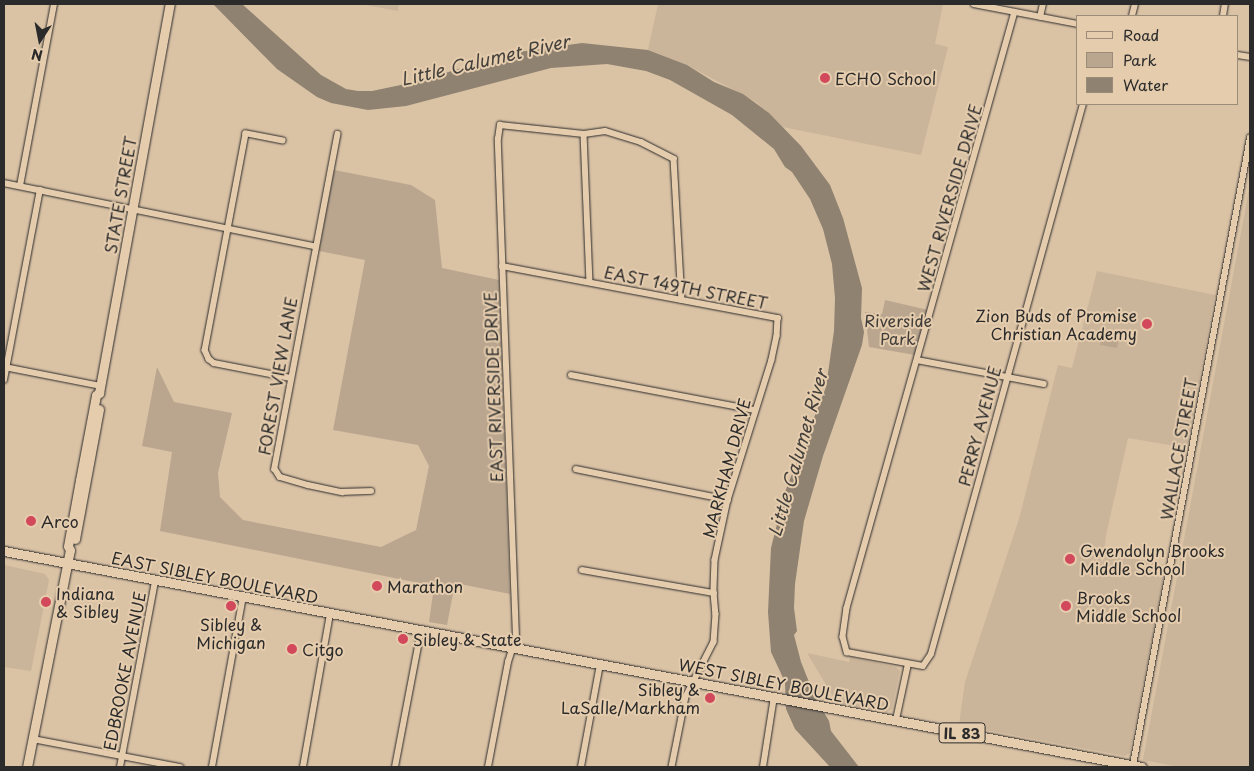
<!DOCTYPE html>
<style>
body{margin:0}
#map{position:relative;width:1254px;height:771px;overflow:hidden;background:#dac2a5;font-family:"Playpen Sans",sans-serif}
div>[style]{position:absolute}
.built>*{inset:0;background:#cab49a}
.green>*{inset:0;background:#baa68f}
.water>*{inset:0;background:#8f8271}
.roads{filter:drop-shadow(0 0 1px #2b2b2b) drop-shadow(0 0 1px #2b2b2b)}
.minor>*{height:5.5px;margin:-2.75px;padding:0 2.75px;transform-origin:2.75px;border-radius:2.75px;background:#e5ccad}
.secondary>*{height:9px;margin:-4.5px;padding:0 4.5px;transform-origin:4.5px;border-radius:4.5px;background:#e5ccad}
.primary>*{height:9px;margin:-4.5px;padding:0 4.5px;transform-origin:4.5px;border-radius:4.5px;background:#e5ccad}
.dots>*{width:14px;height:14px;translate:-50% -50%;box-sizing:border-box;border:2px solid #e5ccad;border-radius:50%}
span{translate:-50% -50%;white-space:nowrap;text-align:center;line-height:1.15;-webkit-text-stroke:4px #e5ccad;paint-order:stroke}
.shield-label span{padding:1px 4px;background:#e5ccad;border:1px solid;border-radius:4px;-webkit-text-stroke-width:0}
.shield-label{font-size:15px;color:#2b2b2b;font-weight:700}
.poi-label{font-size:16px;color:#2b2b2b}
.left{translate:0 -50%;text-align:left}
.right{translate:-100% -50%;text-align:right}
.street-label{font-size:16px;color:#2b2b2b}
.park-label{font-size:16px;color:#403d3a}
.water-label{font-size:18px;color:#44413c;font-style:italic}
.frame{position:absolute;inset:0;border:5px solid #2b2b2b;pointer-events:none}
.legend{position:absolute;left:1076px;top:15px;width:162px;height:90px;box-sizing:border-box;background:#e5ccad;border:1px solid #9b8c79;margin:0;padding:6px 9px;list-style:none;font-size:15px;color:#2b2b2b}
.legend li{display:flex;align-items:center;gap:10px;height:25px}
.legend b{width:25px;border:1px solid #9b8c79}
.north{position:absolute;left:15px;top:15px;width:50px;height:50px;-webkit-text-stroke:4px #e5ccad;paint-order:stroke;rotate:191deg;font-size:14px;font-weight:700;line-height:20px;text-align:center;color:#2b2b2b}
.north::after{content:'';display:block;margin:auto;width:18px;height:22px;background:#2b2b2b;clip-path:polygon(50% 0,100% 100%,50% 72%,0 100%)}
</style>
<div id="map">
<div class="built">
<div style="clip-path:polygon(360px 4px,399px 4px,398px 11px)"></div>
<div style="clip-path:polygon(658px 4px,943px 4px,935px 44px,948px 47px,921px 155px,783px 127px,756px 102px,687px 65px,648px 50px)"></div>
<div style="clip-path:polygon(1250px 184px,1250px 767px,1179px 767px,1143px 760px)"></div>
<div style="clip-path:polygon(1097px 271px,1215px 295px,1187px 448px,1128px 438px,1106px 535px,1104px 553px,1166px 565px,1130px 753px,1125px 756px,959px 725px,965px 682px,1019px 519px,1058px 365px,1072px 368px)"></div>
<div style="clip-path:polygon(4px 565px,45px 574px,49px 580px,31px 671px,4px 667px)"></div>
<div style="clip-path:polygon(807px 653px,849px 662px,850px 657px,896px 667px,900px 671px,892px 709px,887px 712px,837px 703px)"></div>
</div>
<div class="green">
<div style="clip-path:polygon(334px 170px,411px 185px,435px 200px,442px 268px,499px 280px,510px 594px,455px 583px,447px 625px,429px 622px,434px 586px,160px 531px,172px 452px,142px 446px,157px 367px,174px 402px,232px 413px,218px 473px,220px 497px,243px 520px,381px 547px,416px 530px,429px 466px,418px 445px,333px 430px,365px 260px,319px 251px)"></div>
<div style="clip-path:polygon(885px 300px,928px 310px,915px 355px,869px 347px,865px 312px,882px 314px)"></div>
<div style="clip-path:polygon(1103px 330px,1120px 334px,1117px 348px,1100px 345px)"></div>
</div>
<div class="water">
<div style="clip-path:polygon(213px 4px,242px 4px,321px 75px,346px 89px,358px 91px,372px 91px,415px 82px,512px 53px,582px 43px,648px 50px,687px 65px,714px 82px,743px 94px,769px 113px,801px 146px,830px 185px,843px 218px,862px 288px,861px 318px,864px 332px,862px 345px,823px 456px,804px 521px,795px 584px,794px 608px,797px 631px,794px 635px,801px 662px,815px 697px,829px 721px,831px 731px,859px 767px,830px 767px,795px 729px,786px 709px,785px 682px,771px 652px,768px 612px,771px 548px,785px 492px,826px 387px,834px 331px,835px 298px,832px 264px,823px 229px,810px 199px,792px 172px,785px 167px,774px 149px,732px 115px,670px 80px,646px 71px,607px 64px,551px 68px,406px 106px,368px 110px,331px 103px,317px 97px,277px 69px)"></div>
</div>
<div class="roads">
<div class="minor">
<div style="left:974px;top:4px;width:106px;rotate:10.9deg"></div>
<div style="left:1015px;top:12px;width:619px;rotate:105.74deg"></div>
<div style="left:847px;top:608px;width:29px;rotate:98deg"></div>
<div style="left:843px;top:637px;width:16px;rotate:75deg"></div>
<div style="left:847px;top:652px;width:77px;rotate:10.4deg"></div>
<div style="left:923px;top:666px;width:14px;rotate:-56deg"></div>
<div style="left:931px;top:654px;width:571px;rotate:-74.55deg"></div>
<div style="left:1132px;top:16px;width:12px;rotate:-76deg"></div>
<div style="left:1223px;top:16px;width:12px;rotate:-81deg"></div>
<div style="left:1040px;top:17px;width:13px;rotate:-77deg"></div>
<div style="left:1238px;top:55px;width:12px;rotate:9deg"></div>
<div style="left:338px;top:134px;width:341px;rotate:100.7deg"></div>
<div style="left:275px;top:469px;width:9px;rotate:58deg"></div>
<div style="left:280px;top:477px;width:29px;rotate:16deg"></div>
<div style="left:308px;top:485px;width:35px;rotate:12deg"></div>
<div style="left:342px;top:492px;width:29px;rotate:-2deg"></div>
<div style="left:584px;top:134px;width:148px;rotate:87.7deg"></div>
<div style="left:283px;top:141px;width:38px;rotate:-169deg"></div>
<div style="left:246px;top:134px;width:220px;rotate:100.7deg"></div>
<div style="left:205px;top:350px;width:10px;rotate:66deg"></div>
<div style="left:209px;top:359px;width:6px;rotate:39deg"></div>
<div style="left:214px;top:363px;width:78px;rotate:11deg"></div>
<div style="left:4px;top:183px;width:317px;rotate:11.5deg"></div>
<div style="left:20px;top:186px;width:185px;rotate:-79.4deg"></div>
<div style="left:502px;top:266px;width:281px;rotate:10.7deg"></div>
<div style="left:778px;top:318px;width:18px;rotate:93deg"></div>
<div style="left:777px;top:336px;width:25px;rotate:102deg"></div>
<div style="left:772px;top:360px;width:147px;rotate:107.4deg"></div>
<div style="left:728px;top:500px;width:61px;rotate:102.2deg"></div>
<div style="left:715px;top:560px;width:33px;rotate:92deg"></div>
<div style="left:714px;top:593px;width:21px;rotate:85deg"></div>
<div style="left:716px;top:614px;width:28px;rotate:94deg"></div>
<div style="left:714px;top:642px;width:62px;rotate:117deg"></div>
<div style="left:686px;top:697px;width:71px;rotate:101.3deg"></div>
<div style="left:917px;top:360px;width:129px;rotate:10.7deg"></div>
<div style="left:5px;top:367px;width:98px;rotate:11.2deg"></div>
<div style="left:571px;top:375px;width:187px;rotate:10.8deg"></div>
<div style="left:4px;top:380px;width:193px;rotate:-79.3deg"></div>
<div style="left:576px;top:469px;width:155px;rotate:11.5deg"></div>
<div style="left:582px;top:570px;width:134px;rotate:9.9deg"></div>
<div style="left:896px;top:720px;width:57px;rotate:-77.9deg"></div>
<div style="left:33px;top:739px;width:150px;rotate:10.8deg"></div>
<div style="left:1133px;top:765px;width:638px;rotate:-79.43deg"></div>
<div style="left:120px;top:767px;width:189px;rotate:-79.3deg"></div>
<div style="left:212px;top:767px;width:173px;rotate:-79.7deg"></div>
<div style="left:303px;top:767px;width:155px;rotate:-80deg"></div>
<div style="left:395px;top:767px;width:138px;rotate:-79.2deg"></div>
<div style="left:488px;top:767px;width:107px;rotate:-79.2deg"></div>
<div style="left:508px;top:662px;width:25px;rotate:-72deg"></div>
<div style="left:516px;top:638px;width:499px;rotate:-92.1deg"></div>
<div style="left:498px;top:139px;width:14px;rotate:-82deg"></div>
<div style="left:500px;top:125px;width:84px;rotate:6.1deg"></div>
<div style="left:584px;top:134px;width:21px;rotate:-8deg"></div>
<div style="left:605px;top:131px;width:38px;rotate:17deg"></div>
<div style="left:641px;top:142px;width:37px;rotate:27deg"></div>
<div style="left:674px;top:159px;width:141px;rotate:86.8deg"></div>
<div style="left:581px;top:767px;width:105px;rotate:-79.5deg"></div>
<div style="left:763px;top:767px;width:71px;rotate:-81.1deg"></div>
</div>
<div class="secondary">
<div style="left:75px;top:539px;width:132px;rotate:-79.5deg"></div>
<div style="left:27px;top:767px;width:221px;rotate:-78.8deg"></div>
<div style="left:70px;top:550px;width:4px;rotate:-117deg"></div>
<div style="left:68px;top:546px;width:67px;rotate:-79.7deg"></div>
<div style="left:80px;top:480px;width:86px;rotate:-79.3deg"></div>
<div style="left:96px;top:395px;width:4px;rotate:-34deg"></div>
<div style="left:99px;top:393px;width:395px;rotate:-79.7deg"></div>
</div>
<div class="primary">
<div style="left:4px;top:551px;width:1158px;rotate:10.75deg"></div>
</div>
</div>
<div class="dots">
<div style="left:825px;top:78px;background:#d1495b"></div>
<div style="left:1147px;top:324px;background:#d1495b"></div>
<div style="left:31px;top:521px;background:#d1495b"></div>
<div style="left:1070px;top:559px;background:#d1495b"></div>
<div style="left:377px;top:586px;background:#d1495b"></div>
<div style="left:46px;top:602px;background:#d1495b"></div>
<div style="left:231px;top:606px;background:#d1495b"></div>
<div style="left:1066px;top:606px;background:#d1495b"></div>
<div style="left:403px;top:639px;background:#d1495b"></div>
<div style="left:292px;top:649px;background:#d1495b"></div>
<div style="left:710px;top:698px;background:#d1495b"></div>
</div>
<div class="shield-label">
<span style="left:962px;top:733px">IL 83</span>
</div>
<div class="poi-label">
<span class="left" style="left:835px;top:78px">ECHO School</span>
<span class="right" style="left:1137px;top:324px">Zion Buds of Promise<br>Christian Academy</span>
<span class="left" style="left:41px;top:521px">Arco</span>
<span class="left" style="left:1080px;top:559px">Gwendolyn Brooks<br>Middle School</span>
<span class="left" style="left:387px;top:586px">Marathon</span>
<span class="left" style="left:56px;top:602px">Indiana<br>&amp; Sibley</span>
<span class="left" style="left:1076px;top:606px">Brooks<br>Middle School</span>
<span style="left:231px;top:633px">Sibley &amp;<br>Michigan</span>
<span class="left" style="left:413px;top:639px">Sibley &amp; State</span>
<span class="left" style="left:302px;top:649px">Citgo</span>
<span class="right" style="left:700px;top:698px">Sibley &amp;<br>LaSalle/Markham</span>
</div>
<div class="street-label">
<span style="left:120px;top:195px;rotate:-80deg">STATE STREET</span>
<span style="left:949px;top:198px;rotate:-74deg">WEST RIVERSIDE DRIVE</span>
<span style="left:686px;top:287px;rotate:11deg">EAST 149TH STREET</span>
<span style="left:277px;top:376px;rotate:-80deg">FOREST VIEW LANE</span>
<span style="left:493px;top:387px;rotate:-92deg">EAST RIVERSIDE DRIVE</span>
<span style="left:979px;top:426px;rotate:-75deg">PERRY AVENUE</span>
<span style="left:1178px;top:449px;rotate:-80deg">WALLACE STREET</span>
<span style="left:726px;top:468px;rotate:-75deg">MARKHAM DRIVE</span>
<span style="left:215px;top:577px;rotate:11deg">EAST SIBLEY BOULEVARD</span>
<span style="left:124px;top:671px;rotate:-79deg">EDBROOKE AVENUE</span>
<span style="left:784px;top:684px;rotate:11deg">WEST SIBLEY BOULEVARD</span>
</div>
<div class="park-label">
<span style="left:898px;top:329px">Riverside<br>Park</span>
</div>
<div class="water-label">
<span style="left:485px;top:60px;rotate:-13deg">Little Calumet River</span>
<span style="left:798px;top:453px;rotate:-74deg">Little Calumet River</span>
</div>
<div class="frame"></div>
<ul class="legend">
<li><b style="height:6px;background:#e5ccad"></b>Road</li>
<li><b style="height:14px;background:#baa68f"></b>Park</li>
<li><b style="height:14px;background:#8f8271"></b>Water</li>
</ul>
<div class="north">N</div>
</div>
